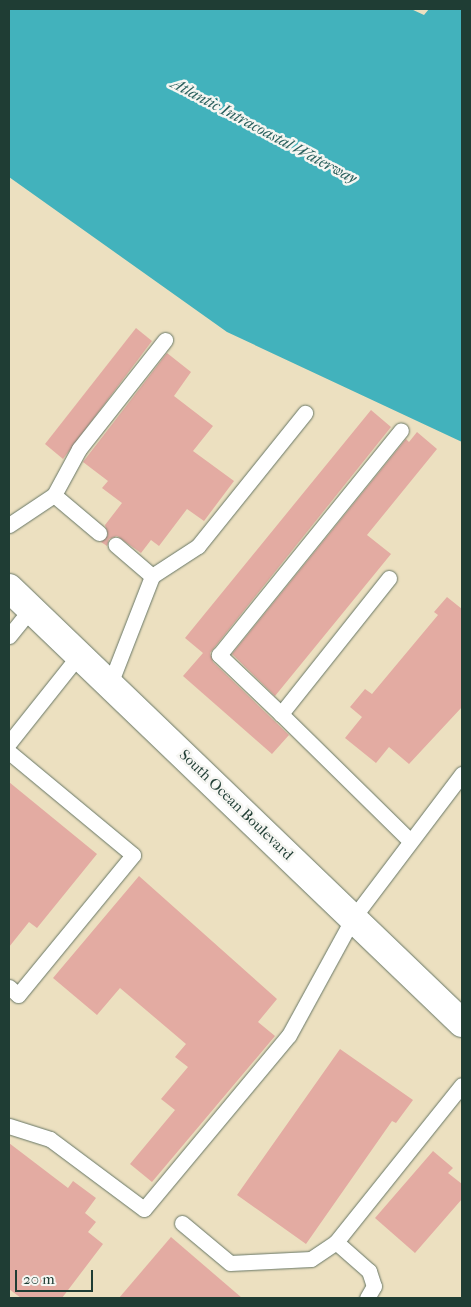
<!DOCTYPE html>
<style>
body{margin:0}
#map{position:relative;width:471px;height:1307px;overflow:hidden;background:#ece0c0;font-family:"IM FELL French Canon",serif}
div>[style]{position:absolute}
.water>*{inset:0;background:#42b2bc}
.building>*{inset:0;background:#e3aba2}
.roads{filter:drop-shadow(0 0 1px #677665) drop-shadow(0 0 1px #677665)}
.service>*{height:15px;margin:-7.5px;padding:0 7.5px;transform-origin:7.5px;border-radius:7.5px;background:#fff}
.secondary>*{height:28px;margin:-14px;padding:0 14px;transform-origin:14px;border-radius:14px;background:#fff}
span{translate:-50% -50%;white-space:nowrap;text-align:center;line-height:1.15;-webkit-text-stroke:5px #f6f6f2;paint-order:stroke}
.street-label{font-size:15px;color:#1f3d34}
.water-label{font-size:16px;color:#2a605d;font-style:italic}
.frame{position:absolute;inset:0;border:10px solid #1f3d34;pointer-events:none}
.scale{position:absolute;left:15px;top:1270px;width:78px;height:22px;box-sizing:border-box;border:2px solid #1f3d34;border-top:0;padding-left:6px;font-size:15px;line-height:18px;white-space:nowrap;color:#1f3d34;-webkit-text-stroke:4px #f6f6f2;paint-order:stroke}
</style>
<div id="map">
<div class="water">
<div style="clip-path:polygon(9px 9px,411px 9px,424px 15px,429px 9px,462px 9px,462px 442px,227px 332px,9px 177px)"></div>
</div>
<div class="building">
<div style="clip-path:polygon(136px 328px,152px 341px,63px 459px,45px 444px)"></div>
<div style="clip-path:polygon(167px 353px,191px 372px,174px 396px,213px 426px,193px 451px,234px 481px,204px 521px,187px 509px,159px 546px,151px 540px,141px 553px,117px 536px,109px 539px,107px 546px,101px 542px,108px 535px,105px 525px,122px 503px,102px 488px,108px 481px,83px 462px)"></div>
<div style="clip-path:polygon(371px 410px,391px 427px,210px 653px,213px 662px,289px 735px,272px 754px,183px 676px,203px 653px,185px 638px)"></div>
<div style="clip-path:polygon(417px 432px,437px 449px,367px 535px,391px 554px,275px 696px,232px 654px,406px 439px,409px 442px)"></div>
<div style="clip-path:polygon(447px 597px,462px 609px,462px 707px,409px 764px,389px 747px,376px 763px,345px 738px,362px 717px,350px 707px,365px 689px,372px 694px,438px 615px,434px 612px)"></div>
<div style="clip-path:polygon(9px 782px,97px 854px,37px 928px,29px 922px,9px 947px)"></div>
<div style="clip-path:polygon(139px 876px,277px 999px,258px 1022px,275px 1036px,152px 1182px,130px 1164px,175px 1110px,161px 1099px,188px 1067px,175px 1057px,186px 1044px,120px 988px,97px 1015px,53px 978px)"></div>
<div style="clip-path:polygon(340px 1049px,413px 1100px,396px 1123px,392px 1121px,306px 1244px,237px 1195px)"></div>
<div style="clip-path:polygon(9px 1143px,68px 1188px,73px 1181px,96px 1198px,85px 1213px,96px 1222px,88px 1232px,103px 1244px,62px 1298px,21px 1298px,9px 1289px)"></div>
<div style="clip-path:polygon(433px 1151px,453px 1168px,448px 1173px,462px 1184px,462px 1199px,415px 1253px,375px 1218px)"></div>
<div style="clip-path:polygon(171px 1237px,242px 1298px,119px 1298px)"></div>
</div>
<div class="roads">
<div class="service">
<div style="left:54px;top:495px;width:52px;rotate:-61.5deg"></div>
<div style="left:79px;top:449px;width:139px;rotate:-51.7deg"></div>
<div style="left:9px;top:525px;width:54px;rotate:-33.7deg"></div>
<div style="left:54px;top:495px;width:59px;rotate:40.2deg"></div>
<div style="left:152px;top:576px;width:55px;rotate:-33.1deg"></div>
<div style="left:198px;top:546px;width:171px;rotate:-51.2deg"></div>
<div style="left:389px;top:578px;width:174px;rotate:128.5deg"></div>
<div style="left:281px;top:714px;width:180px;rotate:44.5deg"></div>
<div style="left:9px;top:636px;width:35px;rotate:-51deg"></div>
<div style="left:110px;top:684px;width:116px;rotate:-68.7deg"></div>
<div style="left:152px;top:576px;width:48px;rotate:-139.3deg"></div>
<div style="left:281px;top:714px;width:86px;rotate:-136.4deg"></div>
<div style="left:219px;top:655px;width:289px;rotate:-51deg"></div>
<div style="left:9px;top:743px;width:112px;rotate:-51.5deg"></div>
<div style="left:9px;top:752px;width:161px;rotate:39.7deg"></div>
<div style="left:133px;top:855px;width:181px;rotate:129.4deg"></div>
<div style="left:18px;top:995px;width:12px;rotate:-138deg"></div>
<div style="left:9px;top:1126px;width:43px;rotate:17.6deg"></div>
<div style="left:50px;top:1139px;width:117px;rotate:36.7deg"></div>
<div style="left:144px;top:1209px;width:226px;rotate:-50.2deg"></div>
<div style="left:289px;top:1035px;width:133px;rotate:-61.3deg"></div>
<div style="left:353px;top:918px;width:181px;rotate:-52.9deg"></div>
<div style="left:182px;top:1223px;width:62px;rotate:39.8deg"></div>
<div style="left:230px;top:1263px;width:81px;rotate:-2.8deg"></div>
<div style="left:311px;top:1259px;width:30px;rotate:-34deg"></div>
<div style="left:336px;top:1242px;width:201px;rotate:-51.3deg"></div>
<div style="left:336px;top:1242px;width:44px;rotate:41.3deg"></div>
<div style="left:369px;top:1271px;width:16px;rotate:72deg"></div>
<div style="left:374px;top:1286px;width:14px;rotate:120deg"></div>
</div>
<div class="secondary">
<div style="left:9px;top:588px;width:628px;rotate:43.84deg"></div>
</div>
</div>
<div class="street-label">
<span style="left:236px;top:805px;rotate:44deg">South Ocean Boulevard</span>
</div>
<div class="water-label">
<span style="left:264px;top:131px;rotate:28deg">Atlantic Intracoastal Waterway</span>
</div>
<div class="frame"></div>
<div class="scale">20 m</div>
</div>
